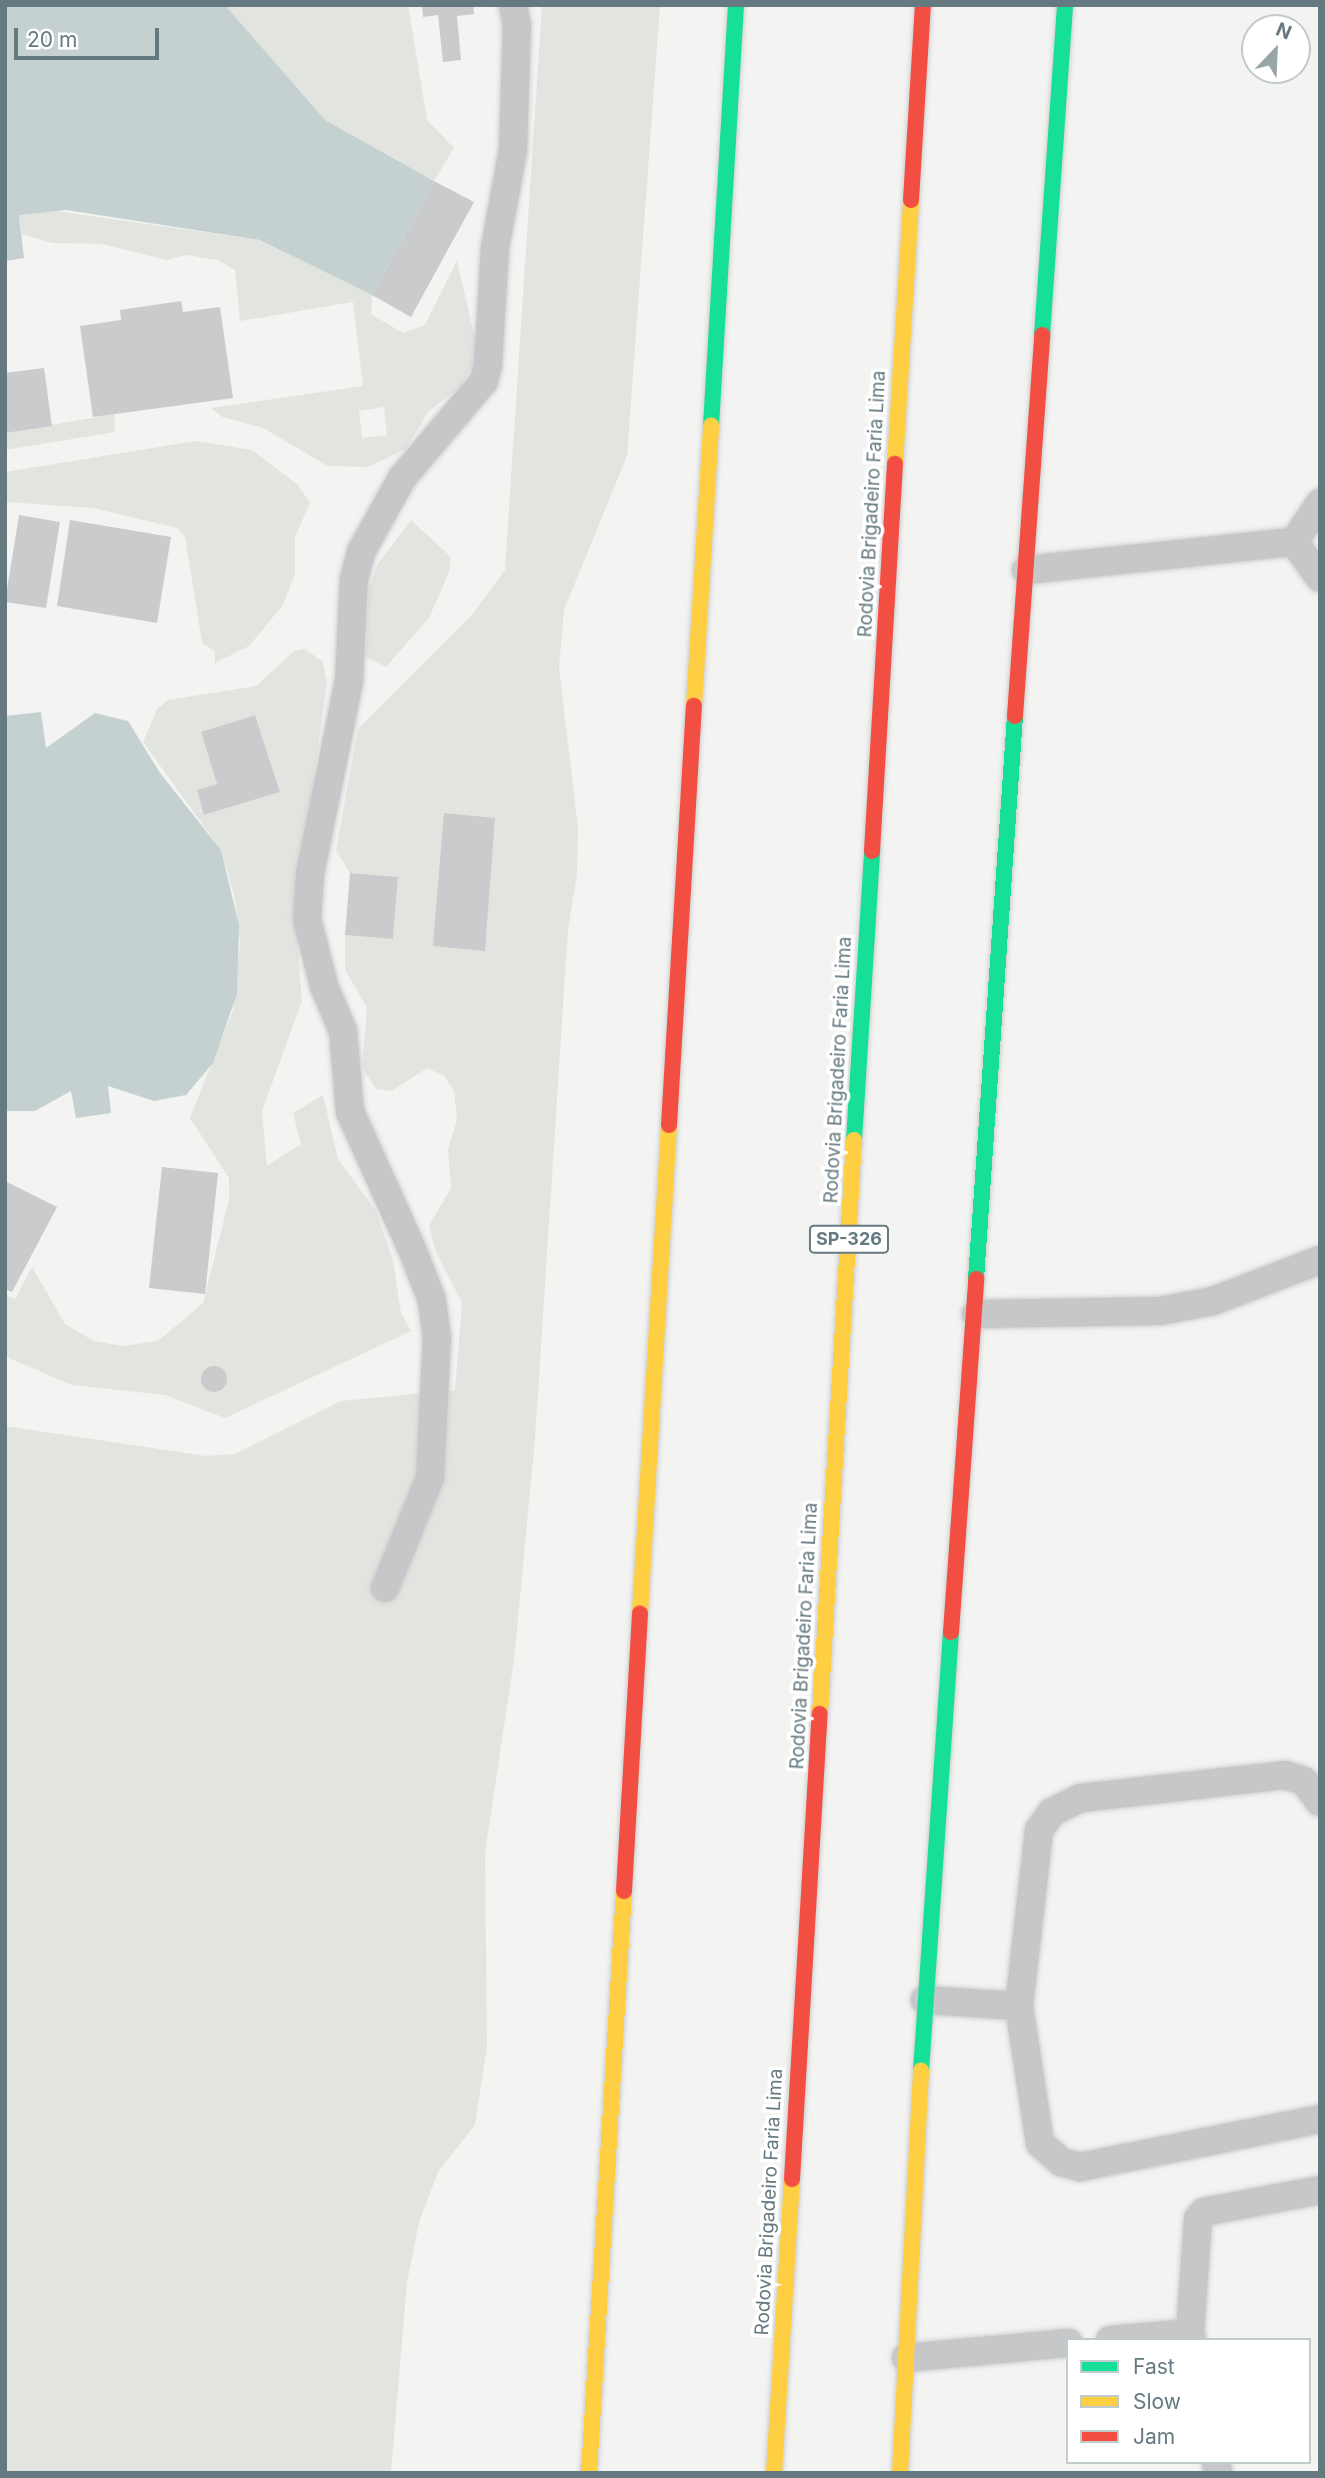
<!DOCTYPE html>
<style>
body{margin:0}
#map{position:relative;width:1325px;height:2478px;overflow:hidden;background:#f3f3f2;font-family:Inter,sans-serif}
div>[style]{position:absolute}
.green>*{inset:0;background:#e2e5df}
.water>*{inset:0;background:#c5d1d0}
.building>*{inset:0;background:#c9cbcc}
.round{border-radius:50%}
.roads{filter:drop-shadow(0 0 2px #ced0d0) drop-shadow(0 0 2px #ced0d0)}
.lane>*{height:28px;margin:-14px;padding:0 14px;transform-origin:14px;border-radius:14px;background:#c5c7c8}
.fast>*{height:16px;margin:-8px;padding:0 8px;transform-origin:8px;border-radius:8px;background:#16e098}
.slow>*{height:16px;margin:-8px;padding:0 8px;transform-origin:8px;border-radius:8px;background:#ffcf43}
.jam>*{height:16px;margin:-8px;padding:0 8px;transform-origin:8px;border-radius:8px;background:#f24e42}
span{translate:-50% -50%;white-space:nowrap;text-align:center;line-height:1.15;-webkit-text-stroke:7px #fff;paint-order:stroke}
.shield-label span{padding:2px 5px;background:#fff;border:2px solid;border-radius:5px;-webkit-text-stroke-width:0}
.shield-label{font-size:18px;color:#657a80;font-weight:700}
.street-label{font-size:19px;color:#657a80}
.frame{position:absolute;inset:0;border:7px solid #657a80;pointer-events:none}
.legend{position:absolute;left:1066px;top:2338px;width:245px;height:126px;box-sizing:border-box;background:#fff;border:2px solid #c1cacc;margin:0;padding:9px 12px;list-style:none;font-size:21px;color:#657a80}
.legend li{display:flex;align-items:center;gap:14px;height:35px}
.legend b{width:35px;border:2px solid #c1cacc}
.north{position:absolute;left:1241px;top:14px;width:70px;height:70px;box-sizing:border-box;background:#fff;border:2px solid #c1cacc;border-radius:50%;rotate:23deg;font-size:19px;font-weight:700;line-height:28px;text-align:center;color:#657a80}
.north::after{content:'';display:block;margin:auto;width:24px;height:32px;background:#97a4a8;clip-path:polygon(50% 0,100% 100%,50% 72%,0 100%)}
.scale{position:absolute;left:14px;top:28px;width:145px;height:32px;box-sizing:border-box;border:4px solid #657a80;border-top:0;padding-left:9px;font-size:21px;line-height:24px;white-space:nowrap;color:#657a80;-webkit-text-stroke:5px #fff;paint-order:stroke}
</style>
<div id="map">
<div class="green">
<div style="clip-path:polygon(225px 5px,408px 5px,427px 120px,454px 148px,434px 181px,325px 120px)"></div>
<div style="clip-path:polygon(542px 5px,660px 5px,627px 456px,564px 610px,559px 668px,578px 828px,577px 875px,568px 929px,535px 1439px,514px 1660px,485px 1853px,487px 2046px,475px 2125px,438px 2172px,419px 2222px,407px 2282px,391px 2473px,5px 2473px,5px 1426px,206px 1456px,235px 1454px,341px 1401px,455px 1390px,462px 1303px,436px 1252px,429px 1226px,451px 1188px,448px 1149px,457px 1120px,454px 1091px,444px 1076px,427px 1068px,392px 1091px,376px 1089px,362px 1068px,367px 1007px,345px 970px,345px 935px,393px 939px,398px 877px,350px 873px,336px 850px,358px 729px,471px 616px,505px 570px)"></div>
<div style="clip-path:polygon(evenodd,41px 209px,260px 240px,372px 295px,371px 314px,403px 333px,425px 325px,457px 261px,479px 356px,459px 388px,428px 412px,406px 449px,368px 467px,328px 466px,263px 428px,222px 417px,211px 408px,363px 386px,353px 302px,240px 321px,235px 270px,218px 260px,186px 255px,167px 260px,102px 244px,52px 243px,22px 234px,19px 215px,41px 209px,384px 407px,387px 435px,362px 438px,359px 411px,384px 407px)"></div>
<div style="clip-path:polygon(114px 414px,115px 432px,5px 450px,5px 433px)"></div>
<div style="clip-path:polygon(196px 441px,252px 450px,298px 485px,310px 503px,295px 537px,295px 574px,283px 605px,249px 646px,215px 663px,215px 651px,202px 643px,185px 537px,177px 528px,93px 508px,5px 502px,5px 472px)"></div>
<div style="clip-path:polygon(411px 520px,451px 557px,449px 572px,429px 618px,386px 667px,366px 657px,369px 589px,377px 565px)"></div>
<div style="clip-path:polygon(evenodd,305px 649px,323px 662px,327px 682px,295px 911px,302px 1001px,262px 1111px,267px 1166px,301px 1144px,293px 1113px,323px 1095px,338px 1159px,376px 1211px,393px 1260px,401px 1313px,411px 1331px,225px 1418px,165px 1395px,72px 1385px,11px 1359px,5px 1354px,5px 1295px,15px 1299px,32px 1267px,65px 1324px,94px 1341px,123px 1346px,158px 1341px,203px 1303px,229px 1200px,229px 1178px,190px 1118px,233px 1010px,240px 942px,235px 899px,221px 850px,143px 742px,157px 709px,168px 700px,256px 686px,294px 651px,305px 649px,255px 715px,280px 792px,205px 815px,197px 791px,217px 784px,201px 732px,255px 715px,305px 649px,212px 1366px,227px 1378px,215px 1392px,201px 1380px,212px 1366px)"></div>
</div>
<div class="water">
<div style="clip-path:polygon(5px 5px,225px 5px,325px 120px,434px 181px,372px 295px,260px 240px,66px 210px,19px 215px,24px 258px,5px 261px)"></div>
<div style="clip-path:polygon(41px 712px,46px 748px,95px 713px,128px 721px,160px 773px,221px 850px,239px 925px,237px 994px,213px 1063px,186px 1095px,154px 1101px,108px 1086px,111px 1113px,76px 1118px,71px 1091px,35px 1111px,5px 1111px,5px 716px)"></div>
</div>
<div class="building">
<div style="clip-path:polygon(422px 5px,473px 5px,474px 14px,457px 16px,461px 60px,443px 62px,438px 15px,423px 17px)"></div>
<div style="clip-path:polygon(434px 181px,474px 202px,411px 317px,372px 295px)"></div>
<div style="clip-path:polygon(181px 301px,183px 312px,220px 307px,233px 398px,93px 417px,80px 326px,121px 320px,120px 310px)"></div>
<div style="clip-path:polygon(44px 368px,52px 426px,5px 433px,5px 373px)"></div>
<div style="clip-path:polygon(19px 515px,60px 522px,46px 608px,5px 602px)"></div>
<div style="clip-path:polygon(70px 520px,171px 537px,157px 623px,57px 606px)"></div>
<div style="clip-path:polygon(255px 715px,280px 792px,204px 815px,197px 790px,217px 784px,201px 732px)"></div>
<div style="clip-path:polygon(444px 813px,495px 818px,485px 951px,433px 946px)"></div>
<div style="clip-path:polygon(350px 873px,398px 877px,393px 939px,345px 935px)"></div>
<div style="clip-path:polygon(162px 1167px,218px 1173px,205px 1294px,149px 1288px)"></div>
<div style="clip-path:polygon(5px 1181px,57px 1207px,12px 1292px,5px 1289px)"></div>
<div class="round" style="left:201px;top:1366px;width:26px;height:26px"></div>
</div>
<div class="roads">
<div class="lane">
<div style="left:1294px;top:542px;width:47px;rotate:-56.3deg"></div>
<div style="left:1294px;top:542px;width:44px;rotate:54.2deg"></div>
<div style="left:1026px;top:570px;width:269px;rotate:-6deg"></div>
<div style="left:976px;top:1314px;width:184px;rotate:-0.9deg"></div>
<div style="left:1160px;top:1311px;width:54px;rotate:-10.7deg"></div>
<div style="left:1213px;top:1301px;width:115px;rotate:-21deg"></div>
<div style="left:385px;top:1588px;width:119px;rotate:-67.8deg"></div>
<div style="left:430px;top:1478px;width:141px;rotate:-87.2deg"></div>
<div style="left:437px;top:1337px;width:37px;rotate:-98deg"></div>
<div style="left:432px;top:1300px;width:55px;rotate:-111.4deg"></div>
<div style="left:412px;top:1249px;width:150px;rotate:-114.3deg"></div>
<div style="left:350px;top:1112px;width:81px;rotate:-94.9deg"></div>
<div style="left:343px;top:1031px;width:49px;rotate:-112.9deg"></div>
<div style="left:324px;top:986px;width:69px;rotate:-104.2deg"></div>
<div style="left:307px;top:919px;width:45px;rotate:-86.2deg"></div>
<div style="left:310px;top:874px;width:198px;rotate:-78.6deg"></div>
<div style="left:349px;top:680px;width:101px;rotate:-87.2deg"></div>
<div style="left:354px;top:579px;width:30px;rotate:-75deg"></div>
<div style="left:362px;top:550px;width:82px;rotate:-60.9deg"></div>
<div style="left:402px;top:478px;width:127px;rotate:-49.8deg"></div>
<div style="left:484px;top:381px;width:16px;rotate:-76deg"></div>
<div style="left:488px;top:365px;width:117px;rotate:-86.6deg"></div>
<div style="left:495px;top:248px;width:100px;rotate:-79.6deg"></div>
<div style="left:513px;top:150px;width:124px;rotate:-88.2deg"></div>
<div style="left:517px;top:26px;width:21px;rotate:-101deg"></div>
<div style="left:925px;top:2000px;width:94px;rotate:3.7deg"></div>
<div style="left:1019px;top:2006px;width:177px;rotate:-83.5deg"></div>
<div style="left:1039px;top:1830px;width:22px;rotate:-54deg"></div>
<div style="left:1052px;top:1812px;width:32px;rotate:-26deg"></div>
<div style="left:1081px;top:1798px;width:205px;rotate:-6.4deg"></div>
<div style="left:1285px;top:1775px;width:20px;rotate:18deg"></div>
<div style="left:1304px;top:1781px;width:26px;rotate:53deg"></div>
<div style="left:1019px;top:2006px;width:139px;rotate:81.3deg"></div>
<div style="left:1040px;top:2143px;width:28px;rotate:42deg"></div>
<div style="left:1061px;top:2162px;width:20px;rotate:15deg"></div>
<div style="left:1080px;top:2167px;width:245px;rotate:-11.3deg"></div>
<div style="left:1190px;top:2333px;width:114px;rotate:-86deg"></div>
<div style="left:1198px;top:2219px;width:9px;rotate:-49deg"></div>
<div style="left:1204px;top:2212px;width:118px;rotate:-10.7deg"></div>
<div style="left:1110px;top:2340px;width:80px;rotate:-5deg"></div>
<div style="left:1190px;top:2333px;width:7px;rotate:74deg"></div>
<div style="left:906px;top:2358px;width:163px;rotate:-5.3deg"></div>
<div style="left:1216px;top:2462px;width:11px;rotate:80deg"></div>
</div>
<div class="fast">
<div style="left:1042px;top:335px;width:331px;rotate:-86deg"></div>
<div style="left:711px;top:426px;width:422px;rotate:-86.6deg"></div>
<div style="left:854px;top:1140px;width:290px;rotate:-86.4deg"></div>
<div style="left:976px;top:1279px;width:564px;rotate:-86.04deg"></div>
<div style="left:921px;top:2071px;width:440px;rotate:-86.1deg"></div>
</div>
<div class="slow">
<div style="left:895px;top:464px;width:264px;rotate:-86.5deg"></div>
<div style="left:694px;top:706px;width:281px;rotate:-86.5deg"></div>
<div style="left:640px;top:1613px;width:489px;rotate:-86.6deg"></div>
<div style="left:820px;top:1714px;width:575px;rotate:-86.61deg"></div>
<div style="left:589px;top:2473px;width:583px;rotate:-86.56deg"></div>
<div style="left:774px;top:2473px;width:295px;rotate:-86.5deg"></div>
<div style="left:900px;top:2473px;width:403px;rotate:-87deg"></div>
</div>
<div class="jam">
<div style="left:911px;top:200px;width:195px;rotate:-86.5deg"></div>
<div style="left:1015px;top:716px;width:382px;rotate:-85.9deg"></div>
<div style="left:872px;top:851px;width:388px;rotate:-86.6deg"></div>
<div style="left:669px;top:1125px;width:420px;rotate:-86.6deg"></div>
<div style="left:951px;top:1632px;width:354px;rotate:-85.9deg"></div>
<div style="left:624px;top:1891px;width:278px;rotate:-86.7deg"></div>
<div style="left:792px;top:2179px;width:466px;rotate:-86.6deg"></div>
</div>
</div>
<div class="shield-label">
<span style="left:849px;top:1239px">SP-326</span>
</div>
<div class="street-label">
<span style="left:872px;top:504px;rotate:-87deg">Rodovia Brigadeiro Faria Lima</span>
<span style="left:838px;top:1070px;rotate:-87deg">Rodovia Brigadeiro Faria Lima</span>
<span style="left:804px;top:1636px;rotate:-87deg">Rodovia Brigadeiro Faria Lima</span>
<span style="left:769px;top:2202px;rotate:-87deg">Rodovia Brigadeiro Faria Lima</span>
</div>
<div class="frame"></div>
<ul class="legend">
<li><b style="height:9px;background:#16e098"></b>Fast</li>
<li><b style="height:9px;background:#ffcf43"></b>Slow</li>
<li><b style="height:9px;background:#f24e42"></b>Jam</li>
</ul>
<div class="north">N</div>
<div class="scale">20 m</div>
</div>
